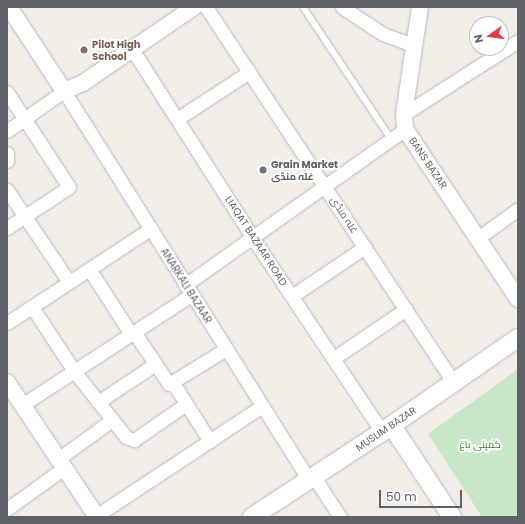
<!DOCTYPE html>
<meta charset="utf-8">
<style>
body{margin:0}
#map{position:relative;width:525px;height:524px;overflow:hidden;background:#f1eee8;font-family:Poppins,Cairo,sans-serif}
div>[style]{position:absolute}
.green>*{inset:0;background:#c8e7c6}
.roads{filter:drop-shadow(0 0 1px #b5b8bc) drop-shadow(0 0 1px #b5b8bc)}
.service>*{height:6px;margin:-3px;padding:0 3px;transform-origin:3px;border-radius:3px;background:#fff}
.minor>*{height:13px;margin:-6.5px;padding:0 6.5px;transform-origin:6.5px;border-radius:6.5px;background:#fff}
.tertiary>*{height:16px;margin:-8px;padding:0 8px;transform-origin:8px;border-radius:8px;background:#fff}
.secondary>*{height:18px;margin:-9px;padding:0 9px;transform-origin:9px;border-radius:9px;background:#fff}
.dots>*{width:11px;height:11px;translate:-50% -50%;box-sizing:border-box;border:2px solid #fff;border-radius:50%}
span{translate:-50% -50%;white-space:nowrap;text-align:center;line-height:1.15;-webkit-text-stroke:3.5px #fff;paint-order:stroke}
.education-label{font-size:10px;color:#785e54;font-weight:700}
.left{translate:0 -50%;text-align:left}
.street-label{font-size:10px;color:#5f6367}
.worship-label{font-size:10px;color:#5b616d;font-weight:700}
.park-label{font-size:10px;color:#3b8539}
.frame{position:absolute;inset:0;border:8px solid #5f6367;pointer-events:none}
.north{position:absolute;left:469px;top:16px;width:40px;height:40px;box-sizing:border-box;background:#fff;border:1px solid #bfc1c2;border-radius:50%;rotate:256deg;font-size:11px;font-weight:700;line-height:16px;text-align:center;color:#5f6367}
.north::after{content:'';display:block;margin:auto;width:14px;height:18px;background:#e43c3b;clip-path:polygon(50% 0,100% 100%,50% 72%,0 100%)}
.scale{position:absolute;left:379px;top:490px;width:83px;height:18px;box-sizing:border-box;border:2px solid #5f6367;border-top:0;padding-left:5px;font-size:12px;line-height:14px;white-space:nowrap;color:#5f6367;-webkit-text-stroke:3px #fff;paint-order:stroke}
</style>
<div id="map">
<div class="green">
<div style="clip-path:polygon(518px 369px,518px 517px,482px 517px,428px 434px)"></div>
</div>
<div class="roads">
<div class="service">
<div style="left:303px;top:7px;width:159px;rotate:56.3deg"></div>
</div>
<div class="minor">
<div style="left:206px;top:7px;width:450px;rotate:56.6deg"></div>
<div style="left:342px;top:7px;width:49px;rotate:33.4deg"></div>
<div style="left:383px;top:34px;width:33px;rotate:20deg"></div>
<div style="left:132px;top:49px;width:223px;rotate:57.4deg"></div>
<div style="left:252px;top:237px;width:234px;rotate:56.3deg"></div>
<div style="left:7px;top:92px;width:113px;rotate:56.9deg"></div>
<div style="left:69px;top:187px;width:74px;rotate:146.5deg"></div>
<div style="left:404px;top:114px;width:135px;rotate:-32.6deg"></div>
<div style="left:177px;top:119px;width:86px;rotate:-33.1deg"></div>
<div style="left:7px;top:131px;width:70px;rotate:-35.1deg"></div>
<div style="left:64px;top:91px;width:460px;rotate:57.8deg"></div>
<div style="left:7px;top:153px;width:8px;rotate:90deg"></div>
<div style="left:7px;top:190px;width:111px;rotate:56deg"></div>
<div style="left:478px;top:238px;width:49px;rotate:-35.9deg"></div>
<div style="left:89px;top:269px;width:77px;rotate:57.1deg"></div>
<div style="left:185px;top:285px;width:270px;rotate:-35.3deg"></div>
<div style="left:292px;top:296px;width:88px;rotate:-33.9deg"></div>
<div style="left:32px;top:307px;width:77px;rotate:56.7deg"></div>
<div style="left:74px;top:371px;width:84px;rotate:51.8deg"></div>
<div style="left:126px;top:437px;width:9px;rotate:21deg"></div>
<div style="left:134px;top:440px;width:63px;rotate:-34.7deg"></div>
<div style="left:7px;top:323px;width:171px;rotate:-33.3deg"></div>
<div style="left:134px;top:332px;width:63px;rotate:56.1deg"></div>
<div style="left:169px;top:384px;width:67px;rotate:-31.6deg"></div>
<div style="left:334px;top:358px;width:87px;rotate:-34.2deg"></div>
<div style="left:173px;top:383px;width:69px;rotate:57.5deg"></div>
<div style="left:98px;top:402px;width:67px;rotate:-33.5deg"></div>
<div style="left:22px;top:405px;width:202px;rotate:-33.1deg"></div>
<div style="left:58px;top:459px;width:67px;rotate:-35.8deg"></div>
<div style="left:314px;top:477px;width:48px;rotate:57deg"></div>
<div style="left:7px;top:509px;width:70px;rotate:-35.7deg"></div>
<div style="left:96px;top:516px;width:199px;rotate:-33.5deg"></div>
</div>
<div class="tertiary">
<div style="left:9px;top:7px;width:100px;rotate:56.8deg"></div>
<div style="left:64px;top:91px;width:21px;rotate:-23deg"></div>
<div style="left:83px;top:83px;width:135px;rotate:-34.4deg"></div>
<div style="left:420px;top:7px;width:108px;rotate:98.5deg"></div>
<div style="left:404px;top:114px;width:15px;rotate:86deg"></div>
<div style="left:405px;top:129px;width:204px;rotate:56.4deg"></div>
<div style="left:7px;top:382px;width:162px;rotate:56.3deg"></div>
</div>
<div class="secondary">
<div style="left:392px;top:426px;width:109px;rotate:56.6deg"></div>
<div style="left:252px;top:517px;width:155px;rotate:-33.2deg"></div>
<div style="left:382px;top:432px;width:165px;rotate:-34.7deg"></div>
</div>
</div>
<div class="dots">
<div style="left:84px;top:50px;background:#8d6e63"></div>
<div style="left:263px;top:170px;background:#6b7280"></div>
</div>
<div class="education-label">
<span class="left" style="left:92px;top:50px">Pilot High<br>School</span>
</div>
<div class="street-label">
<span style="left:428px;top:163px;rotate:56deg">BANS BAZAR</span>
<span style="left:344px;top:215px;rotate:57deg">غلہ منڈی</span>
<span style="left:256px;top:241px;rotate:57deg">LIAQAT BAZAAR ROAD</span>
<span style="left:186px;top:286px;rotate:58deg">ANARKALI BAZAAR</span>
<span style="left:386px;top:429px;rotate:-34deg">MUSLIM BAZAR</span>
</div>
<div class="worship-label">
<span class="left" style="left:271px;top:170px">Grain Market<br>غلہ منڈی</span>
</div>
<div class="park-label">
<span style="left:480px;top:445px">کمپنی باغ</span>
</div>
<div class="frame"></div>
<div class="north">N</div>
<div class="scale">50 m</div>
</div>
